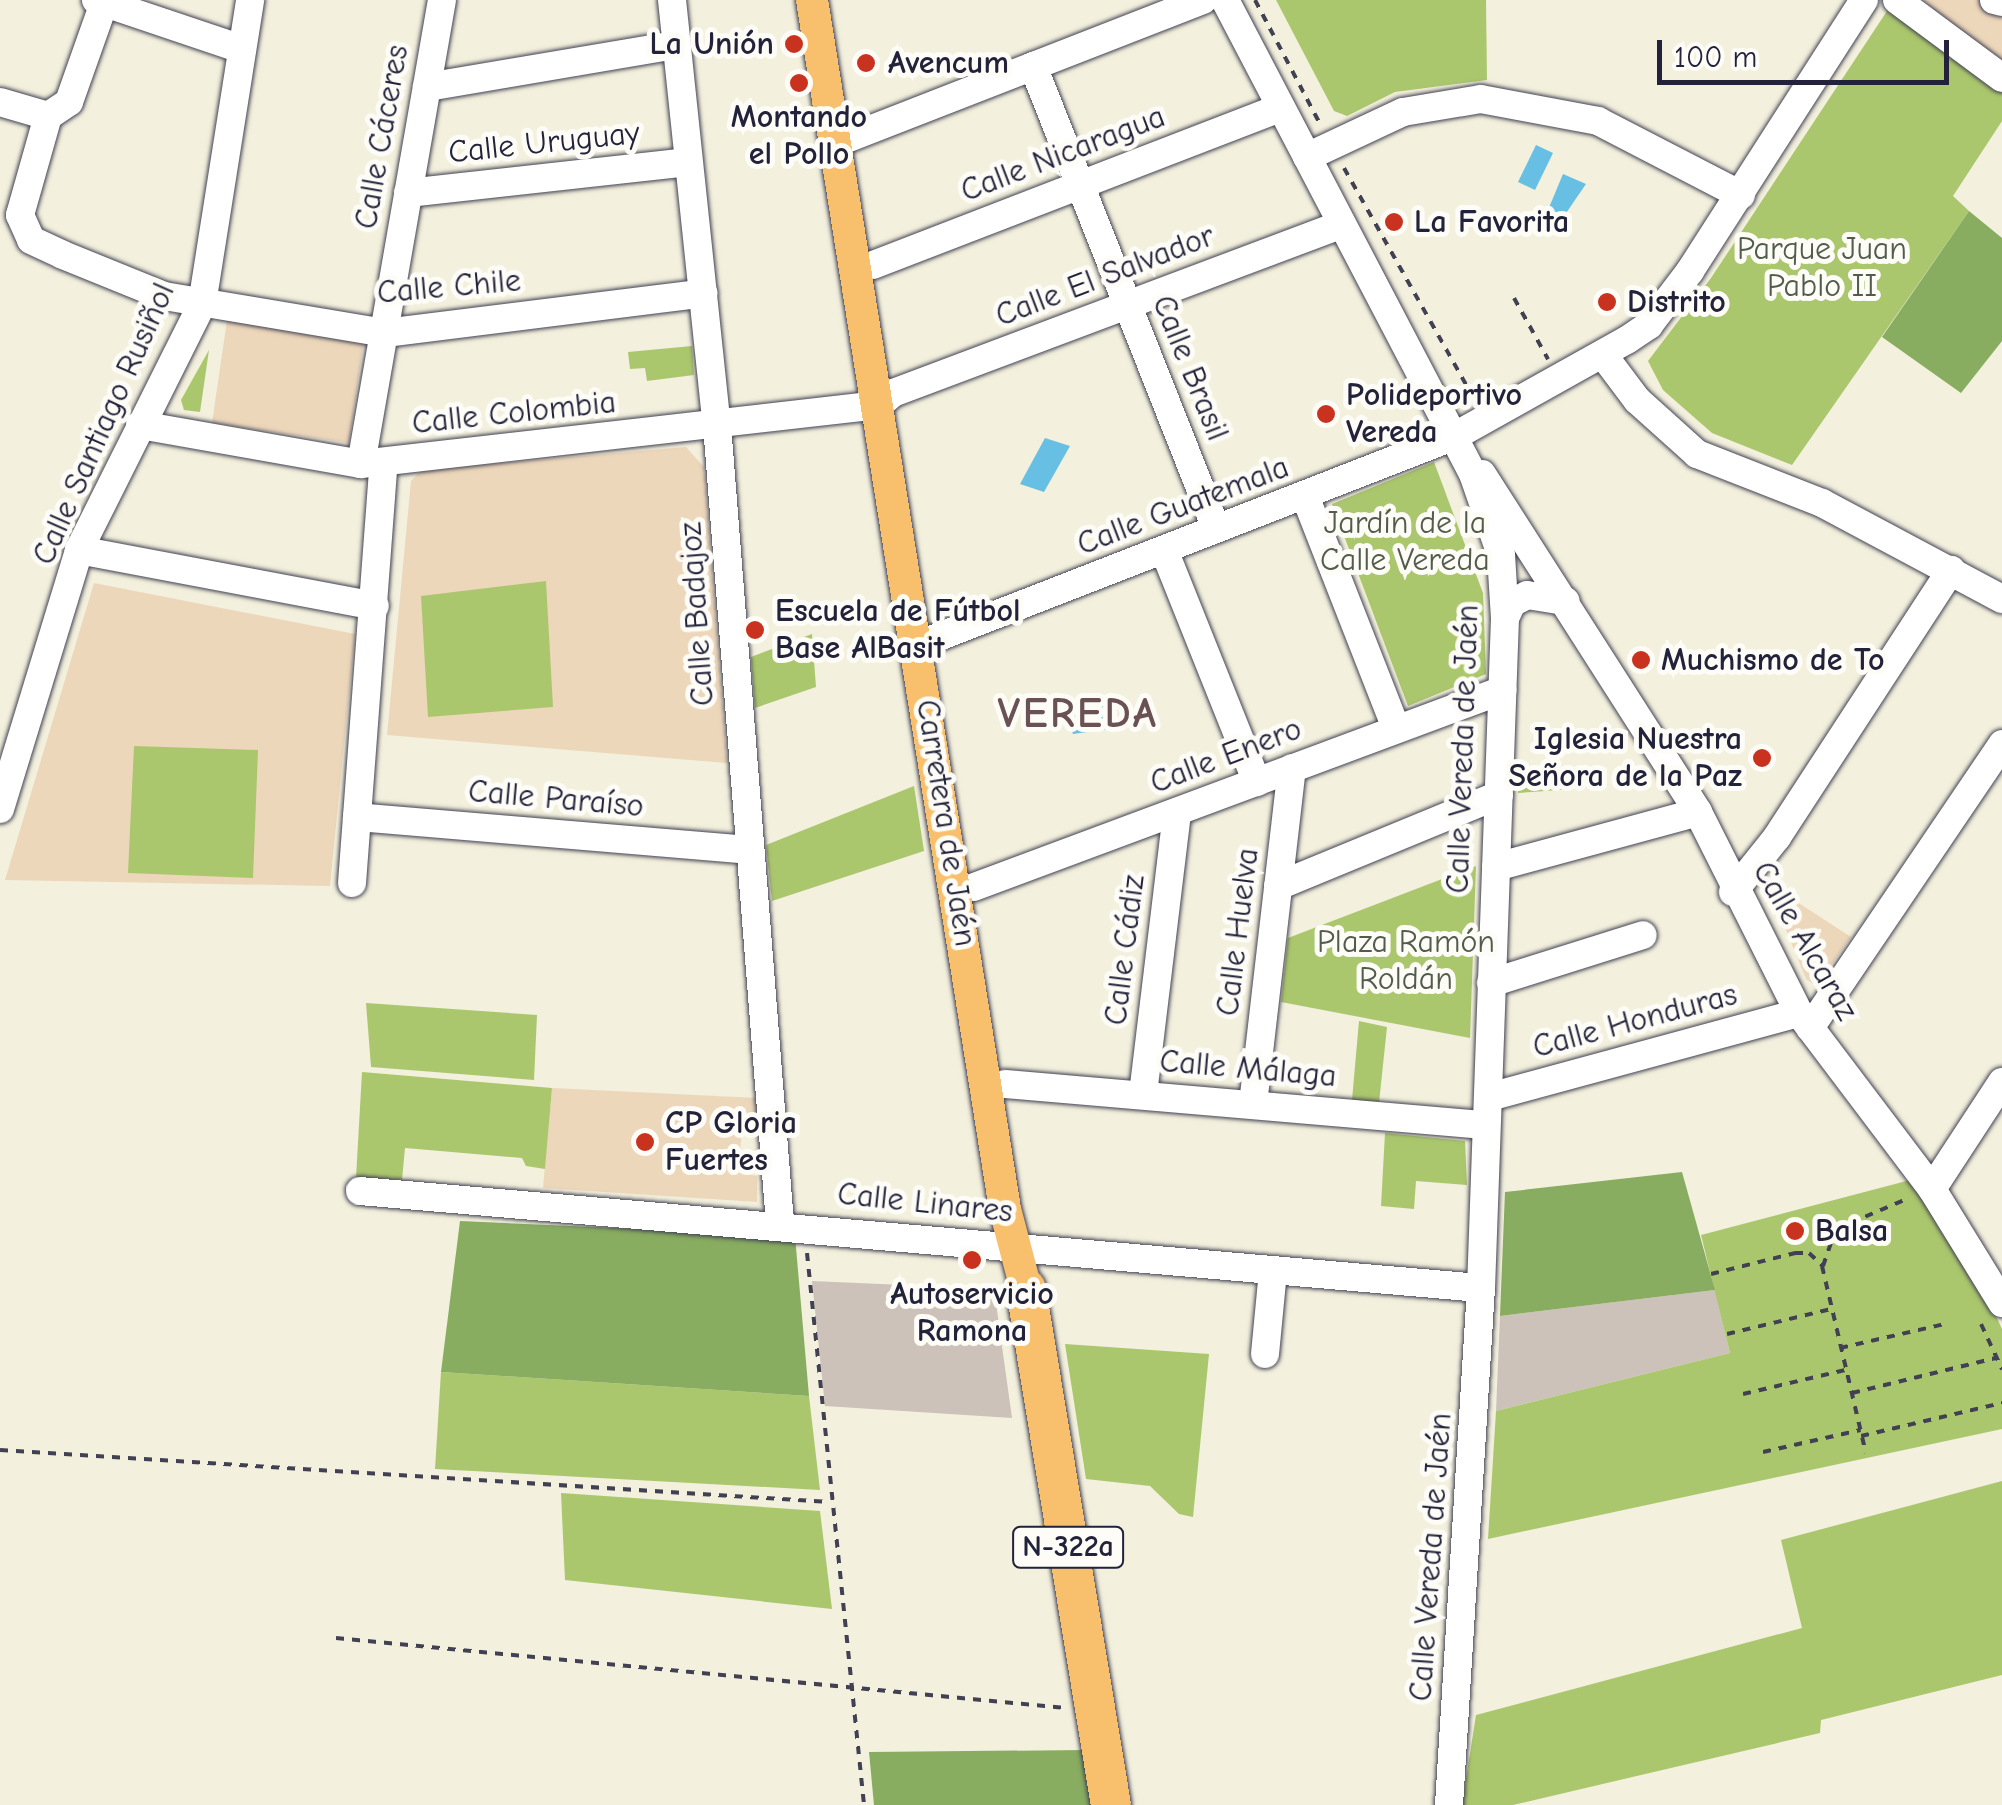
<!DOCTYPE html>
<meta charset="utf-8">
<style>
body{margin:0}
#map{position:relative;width:2002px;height:1805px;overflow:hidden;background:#f3f0dd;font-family:"Comic Neue",sans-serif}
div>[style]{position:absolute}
.built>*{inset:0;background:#edd7bb}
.industrial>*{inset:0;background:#ccc2b9}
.green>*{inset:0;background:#abc76d}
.forest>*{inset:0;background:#88ac60}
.water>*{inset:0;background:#67bfe4}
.path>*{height:4px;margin-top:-2px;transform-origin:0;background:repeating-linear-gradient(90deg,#414153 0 8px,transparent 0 16px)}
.roads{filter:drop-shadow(0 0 2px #414153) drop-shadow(0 0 2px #414153)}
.minor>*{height:28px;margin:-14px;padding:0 14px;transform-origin:14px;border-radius:14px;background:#fff}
.major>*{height:32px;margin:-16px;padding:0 16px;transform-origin:16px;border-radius:16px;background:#f8bf6c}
.highway>*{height:40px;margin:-20px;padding:0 20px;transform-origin:20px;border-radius:20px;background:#f8bf6c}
.dots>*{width:28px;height:28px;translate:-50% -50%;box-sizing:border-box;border:5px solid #fdfcf7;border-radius:50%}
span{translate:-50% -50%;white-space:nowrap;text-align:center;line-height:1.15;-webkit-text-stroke:10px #fdfcf7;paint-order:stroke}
.shield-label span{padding:2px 8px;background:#fdfcf7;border:2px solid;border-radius:8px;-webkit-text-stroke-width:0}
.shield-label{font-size:30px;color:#22223b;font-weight:700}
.poi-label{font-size:32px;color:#22223b;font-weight:700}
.right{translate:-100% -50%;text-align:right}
.left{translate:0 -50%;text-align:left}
.street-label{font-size:32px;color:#22223b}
.park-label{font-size:32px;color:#525c4c}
.district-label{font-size:42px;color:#6a5153;font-weight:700;letter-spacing:2.5px}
.scale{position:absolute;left:1657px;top:40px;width:292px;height:45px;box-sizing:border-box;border:5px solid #22223b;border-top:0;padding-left:12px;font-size:30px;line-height:35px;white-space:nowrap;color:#22223b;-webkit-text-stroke:8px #fdfcf7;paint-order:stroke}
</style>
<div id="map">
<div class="built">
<div style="clip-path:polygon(1923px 0,2002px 0,2002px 64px,1978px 46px)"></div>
<div style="clip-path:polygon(227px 320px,364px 340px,349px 443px,212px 423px)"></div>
<div style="clip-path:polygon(686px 447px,704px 467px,727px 763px,387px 735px,411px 481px,421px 470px)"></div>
<div style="clip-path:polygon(94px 583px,355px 634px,330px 886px,5px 880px)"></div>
<div style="clip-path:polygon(1788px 896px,1851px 937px,1816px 986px,1806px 979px,1775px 903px)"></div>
<div style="clip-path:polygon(552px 1088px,757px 1098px,761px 1119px,743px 1120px,738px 1172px,757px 1176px,757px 1202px,543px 1188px)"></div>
</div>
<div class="industrial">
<div style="clip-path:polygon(812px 1281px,994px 1289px,1012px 1418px,825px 1406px)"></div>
<div style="clip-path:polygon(1715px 1290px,1730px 1353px,1496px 1411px,1500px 1316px)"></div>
</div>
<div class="green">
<div style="clip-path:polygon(1276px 0,1486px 0,1487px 80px,1395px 92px,1347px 116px,1334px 111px)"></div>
<div style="clip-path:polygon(1889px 8px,2002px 90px,2002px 121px,1953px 196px,1969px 211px,1792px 465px,1712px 433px,1663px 390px,1648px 361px,1711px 278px)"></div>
<div style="clip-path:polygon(692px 346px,694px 375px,647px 381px,645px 368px,630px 369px,628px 352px)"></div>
<div style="clip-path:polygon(209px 350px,200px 412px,184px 410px,181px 400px)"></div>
<div style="clip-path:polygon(1434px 462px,1483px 593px,1486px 674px,1408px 706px,1332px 504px)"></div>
<div style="clip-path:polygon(546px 581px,553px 707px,428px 717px,421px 596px)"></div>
<div style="clip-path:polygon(812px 634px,816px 687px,755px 708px,751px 657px)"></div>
<div style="clip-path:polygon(134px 746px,258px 750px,253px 878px,128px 873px)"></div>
<div style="clip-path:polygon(1519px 769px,1570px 770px,1573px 789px,1518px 793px)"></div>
<div style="clip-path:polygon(914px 786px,924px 851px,772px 901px,766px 845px)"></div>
<div style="clip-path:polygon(1476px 866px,1470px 1038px,1281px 1002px,1288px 938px)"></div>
<div style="clip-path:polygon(366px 1003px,537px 1015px,534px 1080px,371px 1067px)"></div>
<div style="clip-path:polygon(1359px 1021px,1387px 1027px,1379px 1103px,1352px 1100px)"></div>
<div style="clip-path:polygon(362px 1072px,552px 1088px,545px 1169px,526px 1166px,522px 1158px,405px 1148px,402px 1180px,356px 1178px)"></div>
<div style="clip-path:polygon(1385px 1133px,1465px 1141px,1467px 1185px,1416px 1181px,1414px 1209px,1381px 1206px)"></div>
<div style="clip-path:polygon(1914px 1179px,1971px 1262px,2002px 1329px,2002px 1429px,1488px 1539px,1496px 1411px,1730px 1353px,1701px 1235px)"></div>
<div style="clip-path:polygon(1065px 1344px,1209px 1354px,1193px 1517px,1179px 1514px,1150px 1486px,1086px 1479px)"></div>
<div style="clip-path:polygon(441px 1372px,809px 1396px,820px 1490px,435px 1469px)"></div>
<div style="clip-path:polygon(2002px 1481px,2002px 1675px,1821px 1720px,1820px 1733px,1513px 1805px,1462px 1805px,1476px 1715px,1802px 1628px,1781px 1540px)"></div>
<div style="clip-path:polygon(561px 1493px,820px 1511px,832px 1609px,565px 1580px)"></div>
</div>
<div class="forest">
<div style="clip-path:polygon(1969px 211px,2002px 238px,2002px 341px,1961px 393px,1882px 337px)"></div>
<div style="clip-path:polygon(1682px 1172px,1715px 1290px,1500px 1316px,1505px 1192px)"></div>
<div style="clip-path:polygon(460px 1221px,795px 1236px,809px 1396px,441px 1372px)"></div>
<div style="clip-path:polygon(1085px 1750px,1092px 1805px,874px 1805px,869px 1752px)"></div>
</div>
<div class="water">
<div style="clip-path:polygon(1536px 145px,1553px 153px,1535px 190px,1518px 182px)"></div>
<div style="clip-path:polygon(1563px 174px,1586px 184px,1562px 219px,1548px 210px)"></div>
<div style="clip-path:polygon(1045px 438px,1070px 446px,1044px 492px,1020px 484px)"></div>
<div style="clip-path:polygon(1098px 695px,1116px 728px,1073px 734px,1065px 711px)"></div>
</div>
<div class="path">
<div style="left:1255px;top:0;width:140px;rotate:62.3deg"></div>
<div style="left:1344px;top:168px;width:265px;rotate:60.6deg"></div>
<div style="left:1514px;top:298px;width:70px;rotate:60.9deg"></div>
<div style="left:807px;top:1253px;width:555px;rotate:84.1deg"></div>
<div style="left:1822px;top:1266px;width:192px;rotate:76.8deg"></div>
<div style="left:1823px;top:1266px;width:39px;rotate:-71deg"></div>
<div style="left:1836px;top:1229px;width:79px;rotate:-23deg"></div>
<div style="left:1711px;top:1274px;width:87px;rotate:-14deg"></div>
<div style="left:1795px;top:1253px;width:14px"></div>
<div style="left:1809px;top:1253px;width:19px;rotate:43deg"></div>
<div style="left:1981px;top:1324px;width:50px;rotate:65deg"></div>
<div style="left:1727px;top:1334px;width:107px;rotate:-13.5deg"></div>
<div style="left:1840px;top:1348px;width:108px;rotate:-12.9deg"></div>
<div style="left:1852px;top:1393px;width:148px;rotate:-13.7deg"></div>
<div style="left:1743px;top:1394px;width:105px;rotate:-13.2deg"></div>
<div style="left:1861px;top:1436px;width:145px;rotate:-13.2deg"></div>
<div style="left:0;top:1450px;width:831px;rotate:3.59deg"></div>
<div style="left:1763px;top:1452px;width:100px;rotate:-12.7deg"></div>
<div style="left:336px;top:1638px;width:733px;rotate:5.48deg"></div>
</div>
<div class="roads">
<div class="minor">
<div style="left:96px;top:0;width:154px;rotate:18.6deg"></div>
<div style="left:672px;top:0;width:427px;rotate:84deg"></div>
<div style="left:717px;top:425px;width:800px;rotate:85.49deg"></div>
<div style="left:1225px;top:0;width:535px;rotate:62.38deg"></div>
<div style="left:1473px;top:474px;width:86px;rotate:70.9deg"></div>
<div style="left:1501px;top:555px;width:63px;rotate:86.4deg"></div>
<div style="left:1505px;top:618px;width:670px;rotate:92.05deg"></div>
<div style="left:1481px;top:1288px;width:518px;rotate:93.54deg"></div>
<div style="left:1897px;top:0;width:131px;rotate:36.6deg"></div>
<div style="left:1994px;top:0;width:8px;rotate:14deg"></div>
<div style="left:104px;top:3px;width:105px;rotate:109.5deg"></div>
<div style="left:69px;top:102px;width:25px;rotate:146deg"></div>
<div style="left:48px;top:116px;width:103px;rotate:105.8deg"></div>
<div style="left:20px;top:215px;width:27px;rotate:66deg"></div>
<div style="left:31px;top:240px;width:35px;rotate:25deg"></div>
<div style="left:63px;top:255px;width:109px;rotate:22.1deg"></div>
<div style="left:164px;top:296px;width:224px;rotate:9.5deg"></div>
<div style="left:385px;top:333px;width:321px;rotate:-7.1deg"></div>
<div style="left:1033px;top:66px;width:498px;rotate:68.4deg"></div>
<div style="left:427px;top:87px;width:253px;rotate:-9.6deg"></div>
<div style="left:0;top:102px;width:50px;rotate:16.3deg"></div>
<div style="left:836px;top:143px;width:394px;rotate:-21.3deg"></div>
<div style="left:1307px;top:157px;width:106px;rotate:-25.1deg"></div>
<div style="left:1403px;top:112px;width:79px;rotate:-9.5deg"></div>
<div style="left:1481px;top:99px;width:119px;rotate:10.6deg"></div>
<div style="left:1598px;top:121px;width:161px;rotate:27.4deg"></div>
<div style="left:408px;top:193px;width:282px;rotate:-6.3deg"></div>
<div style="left:873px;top:265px;width:435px;rotate:-21.1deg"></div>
<div style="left:1604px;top:356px;width:55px;rotate:53.1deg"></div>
<div style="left:1637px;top:400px;width:81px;rotate:42deg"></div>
<div style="left:1697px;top:454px;width:134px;rotate:21.4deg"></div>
<div style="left:1822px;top:503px;width:204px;rotate:28.1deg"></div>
<div style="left:140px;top:425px;width:224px;rotate:10deg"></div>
<div style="left:361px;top:464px;width:521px;rotate:-6.5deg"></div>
<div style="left:879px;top:405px;width:18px;rotate:-41deg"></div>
<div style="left:893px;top:393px;width:478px;rotate:-20.6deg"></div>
<div style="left:361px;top:464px;width:471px;rotate:-80.1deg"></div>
<div style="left:1482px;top:474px;width:401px;rotate:57.4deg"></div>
<div style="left:1698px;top:812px;width:225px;rotate:63.3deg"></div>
<div style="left:1799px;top:1013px;width:221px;rotate:52.9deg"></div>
<div style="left:1932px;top:1189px;width:134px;rotate:58.4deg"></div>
<div style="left:1305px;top:496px;width:249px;rotate:68.6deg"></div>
<div style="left:79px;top:550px;width:301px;rotate:10.7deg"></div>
<div style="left:1164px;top:550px;width:250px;rotate:68.2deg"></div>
<div style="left:1505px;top:618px;width:17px;rotate:-65deg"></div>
<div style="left:1512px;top:603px;width:17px;rotate:-28deg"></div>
<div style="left:1527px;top:595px;width:39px;rotate:9deg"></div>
<div style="left:918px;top:645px;width:576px;rotate:-21.27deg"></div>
<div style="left:1455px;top:436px;width:197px;rotate:-29.2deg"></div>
<div style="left:1627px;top:340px;width:27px;rotate:-34deg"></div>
<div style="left:1649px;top:325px;width:68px;rotate:-52.8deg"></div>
<div style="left:1690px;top:271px;width:322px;rotate:-57.3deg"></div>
<div style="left:0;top:809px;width:271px;rotate:-73deg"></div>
<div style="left:79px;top:550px;width:275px;rotate:-63.4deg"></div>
<div style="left:202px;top:304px;width:308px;rotate:-81deg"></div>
<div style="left:357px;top:817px;width:394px;rotate:4.8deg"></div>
<div style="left:1496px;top:867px;width:209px;rotate:-15.2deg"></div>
<div style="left:352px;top:883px;width:422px;rotate:-85.7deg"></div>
<div style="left:1278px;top:886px;width:239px;rotate:-22.4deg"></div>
<div style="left:974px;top:887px;width:564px;rotate:-20.43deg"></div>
<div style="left:1733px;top:892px;width:70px;rotate:-51.3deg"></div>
<div style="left:1777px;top:837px;width:319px;rotate:-56.9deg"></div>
<div style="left:1491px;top:983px;width:159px;rotate:-17.5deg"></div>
<div style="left:1810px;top:1028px;width:343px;rotate:-55.9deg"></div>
<div style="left:1005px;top:1084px;width:482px;rotate:4.9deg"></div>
<div style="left:1143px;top:1094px;width:282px;rotate:-83.1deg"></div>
<div style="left:1489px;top:1097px;width:321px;rotate:-15.2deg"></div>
<div style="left:1253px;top:1104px;width:338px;rotate:-83.4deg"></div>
<div style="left:1932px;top:1189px;width:128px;rotate:-56.8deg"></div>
<div style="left:360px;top:1191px;width:1125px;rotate:4.95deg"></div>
<div style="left:1265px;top:1354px;width:83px;rotate:-84.5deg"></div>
</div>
<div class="major">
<div style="left:812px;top:0;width:1224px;rotate:80.93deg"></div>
<div style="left:1005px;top:1209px;width:83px;rotate:75.3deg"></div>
</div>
<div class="highway">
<div style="left:1026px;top:1289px;width:523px;rotate:80.65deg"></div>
</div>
</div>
<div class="dots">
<div style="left:794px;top:44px;background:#c8321e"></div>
<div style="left:866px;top:63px;background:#c8321e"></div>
<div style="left:799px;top:83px;background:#c8321e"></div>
<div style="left:1394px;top:222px;background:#c8321e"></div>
<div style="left:1607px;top:302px;background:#c8321e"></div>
<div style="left:1326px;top:414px;background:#c8321e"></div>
<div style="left:755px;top:630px;background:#c8321e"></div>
<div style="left:1641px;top:660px;background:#c8321e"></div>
<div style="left:1762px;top:758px;background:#c8321e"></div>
<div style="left:645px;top:1142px;background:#c8321e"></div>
<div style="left:1795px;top:1231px;background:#c8321e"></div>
<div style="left:972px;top:1260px;background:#c8321e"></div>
</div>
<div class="shield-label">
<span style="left:1068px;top:1547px">N-322a</span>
</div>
<div class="poi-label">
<span class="right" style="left:774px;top:44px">La Unión</span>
<span class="left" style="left:888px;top:63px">Avencum</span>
<span style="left:799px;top:136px">Montando<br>el Pollo</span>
<span class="left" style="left:1414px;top:222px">La Favorita</span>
<span class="left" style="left:1627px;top:302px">Distrito</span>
<span class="left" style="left:1346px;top:414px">Polideportivo<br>Vereda</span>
<span class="left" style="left:775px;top:630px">Escuela de Fútbol<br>Base AlBasit</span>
<span class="left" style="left:1661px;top:660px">Muchismo de To</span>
<span class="right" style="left:1742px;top:758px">Iglesia Nuestra<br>Señora de la Paz</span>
<span class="left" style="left:665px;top:1142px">CP Gloria<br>Fuertes</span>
<span class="left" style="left:1815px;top:1231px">Balsa</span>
<span style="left:972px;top:1313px">Autoservicio<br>Ramona</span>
</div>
<div class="street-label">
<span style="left:382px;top:137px;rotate:-80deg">Calle Cáceres</span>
<span style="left:544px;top:143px;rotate:-6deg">Calle Uruguay</span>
<span style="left:1063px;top:154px;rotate:-21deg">Calle Nicaragua</span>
<span style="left:1105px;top:276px;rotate:-21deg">Calle El Salvador</span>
<span style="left:449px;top:287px;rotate:-5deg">Calle Chile</span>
<span style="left:1190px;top:368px;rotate:68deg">Calle Brasil</span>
<span style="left:514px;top:413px;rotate:-6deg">Calle Colombia</span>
<span style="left:104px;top:424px;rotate:-66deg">Calle Santiago Rusiñol</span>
<span style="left:1183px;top:506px;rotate:-21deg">Calle Guatemala</span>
<span style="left:697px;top:614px;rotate:-94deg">Calle Badajoz</span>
<span style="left:1463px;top:749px;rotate:-88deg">Calle Vereda de Jaén</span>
<span style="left:1226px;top:756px;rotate:-21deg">Calle Enero</span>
<span style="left:556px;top:799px;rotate:5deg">Calle Paraíso</span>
<span style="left:946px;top:823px;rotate:81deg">Carretera de Jaén</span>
<span style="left:1238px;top:932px;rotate:-83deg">Calle Huelva</span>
<span style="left:1805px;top:941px;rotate:60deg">Calle Alcaraz</span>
<span style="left:1125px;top:950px;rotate:-83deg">Calle Cádiz</span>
<span style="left:1635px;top:1021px;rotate:-15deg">Calle Honduras</span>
<span style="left:1248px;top:1069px;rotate:5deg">Calle Málaga</span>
<span style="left:925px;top:1203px;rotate:6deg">Calle Linares</span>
<span style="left:1431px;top:1557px;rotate:-86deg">Calle Vereda de Jaén</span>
</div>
<div class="park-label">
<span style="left:1822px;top:268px">Parque Juan<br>Pablo II</span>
<span style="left:1405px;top:542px">Jardín de la<br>Calle Vereda</span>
<span style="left:1406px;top:961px">Plaza Ramón<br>Roldán</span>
</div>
<div class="district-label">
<span style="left:1078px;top:714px">VEREDA</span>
</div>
<div class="scale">100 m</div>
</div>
